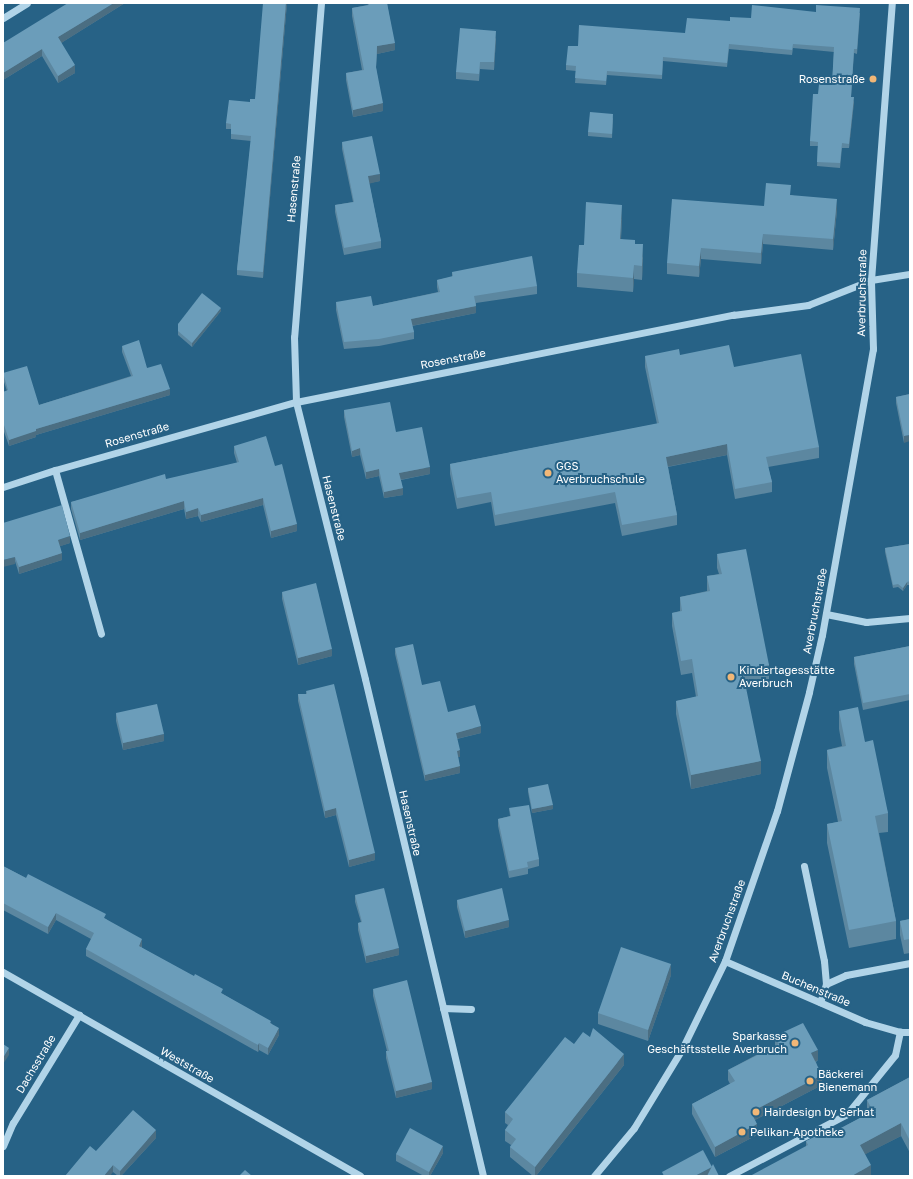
<!DOCTYPE html>
<meta charset="utf-8">
<style>
body{margin:0}
#map{position:relative;width:913px;height:1179px;overflow:hidden;background:#276286;font-family:"Golos Text",sans-serif}
div>[style]{position:absolute}
.minor>*{height:7px;margin:-3.5px;padding:0 3.5px;transform-origin:3.5px;border-radius:3.5px;background:#b1d4e8}
.wall>*{inset:0;background:#5c87a0}
.shaded-wall>*{inset:0;background:#4b6e82}
.building>*{inset:0;background:#6b9dba}
.dots>*{width:11px;height:11px;translate:-50% -50%;box-sizing:border-box;border:2px solid #276286;border-radius:50%}
span{translate:-50% -50%;white-space:nowrap;text-align:center;line-height:1.15;-webkit-text-stroke:4px #276286;paint-order:stroke}
.poi-label{font-size:11px;color:#fff}
.right{translate:-100% -50%;text-align:right}
.left{translate:0 -50%;text-align:left}
.street-label{font-size:11px;color:#fff}
.frame{position:absolute;inset:0;border:4px solid #fff;pointer-events:none}
</style>
<div id="map">
<div class="minor">
<div style="left:321px;top:3px;width:335px;rotate:94.6deg"></div>
<div style="left:294px;top:337px;width:65px;rotate:88.2deg"></div>
<div style="left:296px;top:402px;width:285px;rotate:76deg"></div>
<div style="left:365px;top:679px;width:511px;rotate:76.64deg"></div>
<div style="left:3px;top:18px;width:28px;rotate:-32deg"></div>
<div style="left:55px;top:470px;width:170px;rotate:74.3deg"></div>
<div style="left:3px;top:487px;width:55px;rotate:-18.1deg"></div>
<div style="left:55px;top:470px;width:250px;rotate:-15.8deg"></div>
<div style="left:296px;top:402px;width:446px;rotate:-11.3deg"></div>
<div style="left:733px;top:315px;width:76px;rotate:-7.6deg"></div>
<div style="left:808px;top:305px;width:68px;rotate:-21.6deg"></div>
<div style="left:871px;top:280px;width:39px;rotate:-9deg"></div>
<div style="left:826px;top:614px;width:41px;rotate:11.3deg"></div>
<div style="left:866px;top:622px;width:44px;rotate:-5.2deg"></div>
<div style="left:804px;top:866px;width:97px;rotate:78.1deg"></div>
<div style="left:824px;top:961px;width:23px;rotate:85deg"></div>
<div style="left:826px;top:984px;width:19px;rotate:108deg"></div>
<div style="left:725px;top:961px;width:153px;rotate:23.5deg"></div>
<div style="left:865px;top:1022px;width:36px;rotate:16deg"></div>
<div style="left:900px;top:1032px;width:10px"></div>
<div style="left:3px;top:972px;width:411px;rotate:29.7deg"></div>
<div style="left:826px;top:984px;width:22px;rotate:-24deg"></div>
<div style="left:846px;top:975px;width:65px;rotate:-10.6deg"></div>
<div style="left:443px;top:1008px;width:28px;rotate:2deg"></div>
<div style="left:3px;top:1146px;width:25px;rotate:-67deg"></div>
<div style="left:13px;top:1123px;width:127px;rotate:-58.6deg"></div>
<div style="left:594px;top:1176px;width:62px;rotate:-50.2deg"></div>
<div style="left:634px;top:1128px;width:92px;rotate:-58.7deg"></div>
<div style="left:682px;top:1049px;width:98px;rotate:-64deg"></div>
<div style="left:725px;top:961px;width:159px;rotate:-70.9deg"></div>
<div style="left:777px;top:811px;width:123px;rotate:-74.9deg"></div>
<div style="left:809px;top:692px;width:58px;rotate:-77.2deg"></div>
<div style="left:822px;top:635px;width:291px;rotate:-79.9deg"></div>
<div style="left:873px;top:349px;width:69px;rotate:-91.7deg"></div>
<div style="left:871px;top:280px;width:278px;rotate:-85.7deg"></div>
<div style="left:729px;top:1176px;width:133px;rotate:-27.7deg"></div>
<div style="left:847px;top:1114px;width:76px;rotate:-50.9deg"></div>
<div style="left:895px;top:1055px;width:24px;rotate:-78deg"></div>
</div>
<div class="wall">
<div style="clip-path:polygon(125px 3px,61px 43px,75px 73px,58px 83px,42px 56px,3px 80px,3px 43px)"></div>
<div style="clip-path:polygon(287px 3px,263px 278px,237px 275px,237px 270px,251px 141px,231px 139px,231px 129px,226px 129px,226px 123px,250px 102px,255px 99px)"></div>
<div style="clip-path:polygon(367px 3px,387px 3px,395px 50px,377px 54px,376px 68px,383px 111px,353px 117px,346px 80px,346px 73px,362px 70px,352px 16px,352px 8px,368px 5px)"></div>
<div style="clip-path:polygon(816px 12px,860px 13px,857px 54px,854px 53px,851px 97px,854px 102px,849px 148px,842px 148px,840px 168px,817px 166px,818px 146px,810px 146px,810px 141px,818px 94px,832px 85px,834px 52px,793px 48px,792px 55px,729px 49px,727px 67px,663px 61px,662px 79px,607px 75px,606px 85px,575px 83px,576px 71px,566px 70px,566px 65px,578px 46px,685px 33px,730px 21px,751px 18px)"></div>
<div style="clip-path:polygon(496px 38px,494px 70px,480px 69px,479px 81px,456px 79px,456px 72px)"></div>
<div style="clip-path:polygon(613px 118px,612px 138px,588px 136px,588px 132px)"></div>
<div style="clip-path:polygon(342px 142px,380px 181px,369px 183px,381px 241px,381px 248px,344px 255px,335px 212px,335px 205px,353px 202px,342px 149px)"></div>
<div style="clip-path:polygon(791px 195px,837px 210px,833px 250px,763px 244px,761px 264px,701px 259px,699px 277px,667px 274px,667px 263px,764px 206px)"></div>
<div style="clip-path:polygon(622px 219px,621px 239px,635px 244px,643px 258px,642px 280px,634px 279px,633px 292px,577px 287px,577px 273px,584px 245px)"></div>
<div style="clip-path:polygon(452px 272px,537px 286px,537px 294px,476px 303px,476px 313px,412px 326px,414px 332px,414px 339px,379px 346px,344px 349px,336px 310px,336px 302px,373px 306px,438px 292px,437px 287px,437px 280px,452px 277px)"></div>
<div style="clip-path:polygon(221px 311px,192px 347px,178px 335px,178px 324px)"></div>
<div style="clip-path:polygon(122px 346px,147px 368px,170px 395px,36px 435px,36px 437px,9px 446px,3px 429px,3px 392px,7px 391px,3px 379px,3px 373px,39px 405px,131px 376px,122px 352px)"></div>
<div style="clip-path:polygon(680px 355px,734px 367px,819px 447px,819px 458px,768px 467px,772px 482px,772px 492px,735px 499px,727px 455px,668px 467px,677px 515px,677px 525px,622px 536px,615px 503px,495px 526px,491px 502px,457px 509px,450px 474px,450px 464px,657px 424px,645px 367px,645px 356px)"></div>
<div style="clip-path:polygon(910px 394px,904px 443px,896px 403px,896px 397px)"></div>
<div style="clip-path:polygon(344px 410px,396px 432px,430px 474px,401px 480px,403px 495px,384px 498px,379px 476px,366px 479px,360px 455px,352px 457px,344px 417px)"></div>
<div style="clip-path:polygon(234px 446px,275px 466px,297px 531px,271px 538px,263px 505px,201px 522px,198px 516px,186px 519px,184px 509px,80px 540px,71px 509px,71px 502px,237px 463px,234px 453px)"></div>
<div style="clip-path:polygon(3px 523px,70px 543px,60px 546px,62px 560px,19px 574px)"></div>
<div style="clip-path:polygon(910px 544px,910px 585px,907px 585px,903px 591px,898px 587px,893px 588px,885px 552px,885px 548px)"></div>
<div style="clip-path:polygon(717px 554px,769px 665px,769px 679px,755px 681px,755px 684px,745px 686px,761px 774px,691px 789px,676px 714px,676px 701px,696px 697px,692px 673px,681px 675px,672px 626px,672px 613px,680px 611px,680px 597px,707px 591px,707px 576px,719px 574px,717px 568px)"></div>
<div style="clip-path:polygon(282px 592px,332px 656px,298px 665px,282px 599px)"></div>
<div style="clip-path:polygon(910px 646px,910px 700px,863px 710px,854px 664px,854px 657px)"></div>
<div style="clip-path:polygon(395px 648px,422px 685px,448px 712px,481px 733px,457px 739px,460px 757px,458px 757px,460px 773px,425px 781px,395px 654px)"></div>
<div style="clip-path:polygon(306px 691px,375px 860px,349px 867px,336px 815px,325px 818px,298px 701px,298px 694px,306px 694px)"></div>
<div style="clip-path:polygon(839px 711px,865px 742px,888px 813px,888px 832px,879px 833px,896px 921px,896px 939px,849px 948px,827px 843px,827px 824px,838px 822px,827px 768px,827px 750px,842px 746px,839px 729px)"></div>
<div style="clip-path:polygon(116px 713px,164px 741px,123px 750px,116px 721px)"></div>
<div style="clip-path:polygon(528px 788px,553px 809px,532px 813px,528px 792px)"></div>
<div style="clip-path:polygon(509px 808px,539px 859px,539px 866px,528px 869px,528px 874px,509px 878px,498px 826px,498px 819px,510px 816px)"></div>
<div style="clip-path:polygon(3px 866px,26px 878px,106px 919px,142px 946px,142px 948px,223px 994px,271px 1023px,279px 1035px,268px 1055px,259px 1050px,258px 1052px,86px 956px,86px 949px,91px 939px,56px 920px,48px 934px,3px 910px)"></div>
<div style="clip-path:polygon(355px 895px,399px 955px,366px 963px,358px 930px,358px 923px,361px 922px,355px 902px)"></div>
<div style="clip-path:polygon(457px 900px,509px 927px,465px 938px,457px 907px)"></div>
<div style="clip-path:polygon(910px 919px,910px 953px,904px 954px,900px 935px,900px 921px)"></div>
<div style="clip-path:polygon(671px 975px,648px 1041px,598px 1024px,598px 1013px)"></div>
<div style="clip-path:polygon(373px 989px,432px 1089px,396px 1098px,386px 1058px,386px 1051px,387px 1051px,373px 996px)"></div>
<div style="clip-path:polygon(775px 1036px,818px 1060px,816px 1062px,822px 1085px,755px 1120px,757px 1135px,715px 1157px,692px 1114px,692px 1104px,730px 1084px,728px 1080px,728px 1070px,775px 1045px)"></div>
<div style="clip-path:polygon(574px 1044px,624px 1065px,536px 1176px,533px 1176px,510px 1157px,510px 1147px,511px 1145px,505px 1141px,505px 1130px,508px 1125px,505px 1123px,505px 1112px)"></div>
<div style="clip-path:polygon(910px 1077px,910px 1153px,901px 1136px,865px 1154px,871px 1176px,806px 1147px,806px 1141px,824px 1137px,868px 1114px,867px 1112px,867px 1100px)"></div>
<div style="clip-path:polygon(156px 1138px,121px 1176px,118px 1176px,113px 1172px,96px 1151px)"></div>
<div style="clip-path:polygon(443px 1153px,430px 1176px,424px 1176px,396px 1161px,396px 1154px)"></div>
</div>
<div class="shaded-wall">
<div style="clip-path:polygon(114px 3px,125px 3px,58px 45px,58px 37px)"></div>
<div style="clip-path:polygon(286px 3px,287px 3px,263px 278px,263px 272px)"></div>
<div style="clip-path:polygon(496px 31px,496px 38px,494px 70px,494px 62px)"></div>
<div style="clip-path:polygon(395px 43px,395px 50px,377px 54px,377px 46px)"></div>
<div style="clip-path:polygon(42px 49px,42px 56px,3px 80px,3px 73px)"></div>
<div style="clip-path:polygon(75px 65px,75px 73px,58px 83px,58px 76px)"></div>
<div style="clip-path:polygon(854px 97px,854px 102px,849px 148px,849px 144px)"></div>
<div style="clip-path:polygon(383px 103px,383px 111px,353px 117px,353px 110px)"></div>
<div style="clip-path:polygon(380px 174px,380px 181px,368px 184px,368px 176px)"></div>
<div style="clip-path:polygon(837px 199px,837px 210px,833px 250px,833px 239px)"></div>
<div style="clip-path:polygon(622px 205px,622px 219px,620px 253px,620px 239px)"></div>
<div style="clip-path:polygon(763px 234px,763px 244px,761px 264px,761px 253px)"></div>
<div style="clip-path:polygon(643px 244px,643px 258px,642px 280px,642px 266px)"></div>
<div style="clip-path:polygon(701px 248px,701px 259px,699px 277px,699px 266px)"></div>
<div style="clip-path:polygon(634px 265px,634px 279px,633px 292px,633px 278px)"></div>
<div style="clip-path:polygon(476px 306px,476px 313px,411px 326px,411px 319px)"></div>
<div style="clip-path:polygon(221px 308px,221px 311px,192px 347px,192px 343px)"></div>
<div style="clip-path:polygon(170px 389px,170px 395px,36px 435px,36px 437px,9px 446px,9px 440px,36px 429px)"></div>
<div style="clip-path:polygon(910px 435px,910px 441px,904px 443px,904px 436px)"></div>
<div style="clip-path:polygon(727px 444px,727px 455px,666px 467px,666px 457px)"></div>
<div style="clip-path:polygon(360px 448px,360px 455px,352px 457px,352px 451px)"></div>
<div style="clip-path:polygon(430px 467px,430px 474px,399px 480px,399px 473px)"></div>
<div style="clip-path:polygon(379px 469px,379px 476px,366px 479px,366px 472px)"></div>
<div style="clip-path:polygon(403px 488px,403px 495px,384px 498px,384px 492px)"></div>
<div style="clip-path:polygon(263px 498px,263px 505px,201px 522px,201px 515px)"></div>
<div style="clip-path:polygon(184px 501px,184px 509px,80px 540px,80px 533px)"></div>
<div style="clip-path:polygon(198px 508px,198px 516px,186px 519px,186px 512px)"></div>
<div style="clip-path:polygon(297px 524px,297px 531px,271px 538px,271px 531px)"></div>
<div style="clip-path:polygon(70px 536px,70px 543px,58px 547px,58px 540px)"></div>
<div style="clip-path:polygon(62px 553px,62px 560px,19px 574px,19px 567px)"></div>
<div style="clip-path:polygon(15px 557px,15px 564px,3px 567px,3px 560px)"></div>
<div style="clip-path:polygon(907px 582px,907px 585px,903px 591px,903px 588px)"></div>
<div style="clip-path:polygon(332px 649px,332px 656px,298px 665px,298px 658px)"></div>
<div style="clip-path:polygon(481px 726px,481px 733px,456px 739px,456px 733px)"></div>
<div style="clip-path:polygon(164px 734px,164px 741px,123px 750px,123px 743px)"></div>
<div style="clip-path:polygon(460px 750px,460px 757px,457px 757px,457px 751px)"></div>
<div style="clip-path:polygon(761px 761px,761px 774px,691px 789px,691px 775px)"></div>
<div style="clip-path:polygon(460px 766px,460px 773px,425px 781px,425px 775px)"></div>
<div style="clip-path:polygon(553px 805px,553px 809px,532px 813px,532px 809px)"></div>
<div style="clip-path:polygon(336px 808px,336px 815px,325px 818px,325px 811px)"></div>
<div style="clip-path:polygon(375px 853px,375px 860px,349px 867px,349px 860px)"></div>
<div style="clip-path:polygon(56px 913px,56px 920px,48px 934px,48px 927px)"></div>
<div style="clip-path:polygon(509px 920px,509px 927px,465px 938px,465px 931px)"></div>
<div style="clip-path:polygon(142px 939px,142px 946px,139px 953px,139px 946px)"></div>
<div style="clip-path:polygon(399px 948px,399px 955px,366px 963px,366px 956px)"></div>
<div style="clip-path:polygon(671px 964px,671px 975px,648px 1041px,648px 1030px)"></div>
<div style="clip-path:polygon(279px 1028px,279px 1035px,268px 1055px,268px 1048px)"></div>
<div style="clip-path:polygon(259px 1043px,259px 1050px,258px 1052px,258px 1045px)"></div>
<div style="clip-path:polygon(9px 1048px,9px 1055px,3px 1064px,3px 1058px)"></div>
<div style="clip-path:polygon(818px 1050px,818px 1060px,811px 1064px,811px 1053px)"></div>
<div style="clip-path:polygon(624px 1054px,624px 1065px,536px 1176px,535px 1176px,535px 1167px)"></div>
<div style="clip-path:polygon(822px 1075px,822px 1085px,751px 1122px,751px 1112px)"></div>
<div style="clip-path:polygon(432px 1082px,432px 1089px,396px 1098px,396px 1091px)"></div>
<div style="clip-path:polygon(901px 1123px,901px 1136px,860px 1157px,860px 1145px)"></div>
<div style="clip-path:polygon(757px 1124px,757px 1135px,715px 1157px,715px 1147px)"></div>
<div style="clip-path:polygon(156px 1130px,156px 1138px,121px 1176px,120px 1176px,120px 1171px)"></div>
<div style="clip-path:polygon(443px 1146px,443px 1153px,430px 1176px,429px 1176px,429px 1172px)"></div>
<div style="clip-path:polygon(113px 1165px,113px 1172px,110px 1176px,104px 1176px)"></div>
<div style="clip-path:polygon(871px 1165px,871px 1176px,852px 1176px)"></div>
<div style="clip-path:polygon(712px 1167px,708px 1176px,695px 1176px)"></div>
</div>
<div class="building">
<div style="clip-path:polygon(68px 3px,114px 3px,58px 37px,75px 65px,58px 76px,42px 49px,3px 73px,3px 43px)"></div>
<div style="clip-path:polygon(263px 3px,286px 3px,263px 272px,237px 270px,251px 136px,231px 134px,231px 124px,226px 123px,229px 100px,250px 102px,250px 99px,255px 99px)"></div>
<div style="clip-path:polygon(369px 3px,387px 3px,395px 43px,377px 46px,376px 67px,383px 103px,353px 110px,346px 73px,364px 70px,352px 8px,369px 5px)"></div>
<div style="clip-path:polygon(752px 5px,816px 12px,816px 5px,860px 8px,857px 49px,854px 49px,851px 97px,854px 97px,849px 144px,842px 143px,840px 163px,817px 162px,818px 142px,810px 141px,813px 94px,818px 94px,819px 84px,832px 85px,834px 47px,793px 44px,792px 50px,729px 44px,727px 63px,663px 57px,662px 75px,607px 71px,606px 81px,575px 78px,576px 66px,566px 65px,568px 46px,578px 46px,579px 25px,685px 33px,687px 18px,730px 21px,730px 17px,751px 18px)"></div>
<div style="clip-path:polygon(460px 28px,496px 31px,494px 62px,480px 62px,479px 74px,456px 72px)"></div>
<div style="clip-path:polygon(590px 112px,613px 114px,612px 134px,588px 132px)"></div>
<div style="clip-path:polygon(372px 136px,380px 174px,368px 176px,381px 241px,344px 248px,335px 205px,354px 202px,342px 142px)"></div>
<div style="clip-path:polygon(766px 183px,791px 185px,790px 195px,837px 199px,833px 239px,763px 234px,761px 253px,701px 248px,699px 266px,667px 263px,672px 199px,764px 206px)"></div>
<div style="clip-path:polygon(586px 202px,622px 205px,620px 239px,635px 240px,635px 244px,643px 244px,642px 266px,634px 265px,633px 278px,577px 273px,579px 245px,584px 245px)"></div>
<div style="clip-path:polygon(532px 256px,537px 286px,474px 296px,476px 306px,411px 319px,414px 332px,379px 339px,344px 342px,336px 302px,371px 296px,373px 306px,440px 292px,437px 280px,453px 276px,452px 272px)"></div>
<div style="clip-path:polygon(202px 293px,221px 308px,192px 343px,178px 331px,178px 324px)"></div>
<div style="clip-path:polygon(139px 340px,147px 368px,161px 364px,170px 389px,36px 429px,36px 431px,9px 440px,3px 422px,3px 392px,8px 390px,3px 373px,27px 366px,39px 405px,133px 376px,122px 346px)"></div>
<div style="clip-path:polygon(729px 345px,734px 367px,801px 354px,819px 447px,766px 457px,772px 482px,735px 489px,727px 444px,666px 457px,677px 515px,622px 525px,615px 492px,495px 515px,491px 492px,457px 498px,450px 464px,659px 423px,645px 356px,679px 349px,680px 355px)"></div>
<div style="clip-path:polygon(910px 394px,910px 435px,904px 436px,896px 397px)"></div>
<div style="clip-path:polygon(390px 402px,396px 432px,422px 427px,430px 467px,399px 473px,403px 488px,384px 492px,379px 469px,366px 472px,360px 448px,352px 451px,344px 410px)"></div>
<div style="clip-path:polygon(266px 436px,275px 466px,282px 464px,297px 524px,271px 531px,263px 498px,201px 515px,198px 508px,186px 512px,184px 501px,80px 533px,71px 502px,165px 474px,166px 479px,239px 462px,234px 446px)"></div>
<div style="clip-path:polygon(62px 505px,70px 536px,58px 540px,62px 553px,19px 567px,15px 557px,3px 560px,3px 523px)"></div>
<div style="clip-path:polygon(910px 544px,910px 581px,907px 582px,903px 588px,898px 584px,893px 585px,885px 548px)"></div>
<div style="clip-path:polygon(746px 549px,769px 665px,755px 668px,755px 671px,743px 673px,761px 761px,691px 775px,676px 701px,698px 696px,692px 659px,681px 661px,672px 613px,682px 611px,680px 597px,710px 591px,707px 576px,722px 574px,717px 554px)"></div>
<div style="clip-path:polygon(316px 583px,332px 649px,298px 658px,282px 592px)"></div>
<div style="clip-path:polygon(413px 644px,422px 685px,440px 681px,448px 712px,475px 705px,481px 726px,456px 733px,460px 750px,457px 751px,460px 766px,425px 775px,395px 648px)"></div>
<div style="clip-path:polygon(910px 646px,910px 694px,863px 703px,854px 657px)"></div>
<div style="clip-path:polygon(334px 684px,375px 853px,349px 860px,336px 808px,325px 811px,298px 694px,307px 694px,306px 691px)"></div>
<div style="clip-path:polygon(157px 704px,164px 734px,123px 743px,116px 713px)"></div>
<div style="clip-path:polygon(858px 707px,865px 742px,873px 740px,888px 813px,875px 816px,896px 921px,849px 930px,827px 824px,842px 821px,827px 750px,846px 746px,839px 711px)"></div>
<div style="clip-path:polygon(548px 784px,553px 805px,532px 809px,528px 788px)"></div>
<div style="clip-path:polygon(529px 805px,539px 859px,527px 862px,528px 867px,509px 871px,498px 819px,511px 816px,509px 808px)"></div>
<div style="clip-path:polygon(3px 866px,26px 878px,28px 874px,106px 914px,104px 918px,142px 939px,139px 946px,194px 976px,195px 974px,223px 989px,221px 993px,271px 1021px,270px 1023px,279px 1028px,268px 1048px,259px 1043px,258px 1045px,86px 949px,94px 933px,56px 913px,48px 927px,3px 903px)"></div>
<div style="clip-path:polygon(384px 888px,399px 948px,366px 956px,358px 923px,362px 922px,355px 895px)"></div>
<div style="clip-path:polygon(502px 888px,509px 920px,465px 931px,457px 900px)"></div>
<div style="clip-path:polygon(910px 919px,910px 939px,904px 940px,900px 921px)"></div>
<div style="clip-path:polygon(621px 947px,671px 964px,648px 1030px,598px 1013px)"></div>
<div style="clip-path:polygon(407px 980px,432px 1082px,396px 1091px,386px 1051px,389px 1051px,373px 989px)"></div>
<div style="clip-path:polygon(803px 1023px,818px 1050px,811px 1053px,822px 1075px,751px 1112px,757px 1124px,715px 1147px,692px 1104px,735px 1081px,728px 1070px,779px 1044px,775px 1036px)"></div>
<div style="clip-path:polygon(593px 1028px,624px 1054px,535px 1167px,510px 1147px,516px 1139px,505px 1130px,513px 1119px,505px 1112px,565px 1037px,574px 1044px,583px 1032px,590px 1037px)"></div>
<div style="clip-path:polygon(3px 1044px,9px 1048px,3px 1058px)"></div>
<div style="clip-path:polygon(910px 1077px,910px 1141px,901px 1123px,860px 1145px,871px 1165px,852px 1176px,750px 1176px,808px 1145px,806px 1141px,822px 1133px,824px 1137px,873px 1111px,867px 1100px)"></div>
<div style="clip-path:polygon(133px 1110px,156px 1130px,120px 1171px,113px 1165px,104px 1176px,65px 1176px,90px 1146px,96px 1151px)"></div>
<div style="clip-path:polygon(410px 1128px,443px 1146px,429px 1172px,396px 1154px)"></div>
<div style="clip-path:polygon(703px 1150px,712px 1167px,695px 1176px,664px 1176px,662px 1172px)"></div>
<div style="clip-path:polygon(713px 1164px,719px 1176px,707px 1176px)"></div>
<div style="clip-path:polygon(245px 1170px,252px 1176px,239px 1176px)"></div>
</div>
<div class="dots">
<div style="left:873px;top:79px;background:#f1b777"></div>
<div style="left:548px;top:473px;background:#f1b777"></div>
<div style="left:731px;top:677px;background:#f1b777"></div>
<div style="left:795px;top:1043px;background:#f1b777"></div>
<div style="left:810px;top:1081px;background:#f1b777"></div>
<div style="left:756px;top:1112px;background:#f1b777"></div>
<div style="left:742px;top:1132px;background:#f1b777"></div>
</div>
<div class="poi-label">
<span class="right" style="left:865px;top:79px">Rosenstraße</span>
<span class="left" style="left:556px;top:473px">GGS<br>Averbruchschule</span>
<span class="left" style="left:739px;top:677px">Kindertagesstätte<br>Averbruch</span>
<span class="right" style="left:787px;top:1043px">Sparkasse<br>Geschäftsstelle Averbruch</span>
<span class="left" style="left:818px;top:1081px">Bäckerei<br>Bienemann</span>
<span class="left" style="left:764px;top:1112px">Hairdesign by Serhat</span>
<span class="left" style="left:750px;top:1132px">Pelikan-Apotheke</span>
</div>
<div class="street-label">
<span style="left:294px;top:189px;rotate:-85deg">Hasenstraße</span>
<span style="left:862px;top:293px;rotate:-89deg">Averbruchstraße</span>
<span style="left:453px;top:359px;rotate:-11deg">Rosenstraße</span>
<span style="left:137px;top:435px;rotate:-16deg">Rosenstraße</span>
<span style="left:334px;top:508px;rotate:76deg">Hasenstraße</span>
<span style="left:815px;top:611px;rotate:-79deg">Averbruchstraße</span>
<span style="left:410px;top:823px;rotate:77deg">Hasenstraße</span>
<span style="left:727px;top:921px;rotate:-70deg">Averbruchstraße</span>
<span style="left:816px;top:989px;rotate:23deg">Buchenstraße</span>
<span style="left:36px;top:1064px;rotate:-59deg">Dachsstraße</span>
<span style="left:187px;top:1065px;rotate:30deg">Weststraße</span>
</div>
<div class="frame"></div>
</div>
